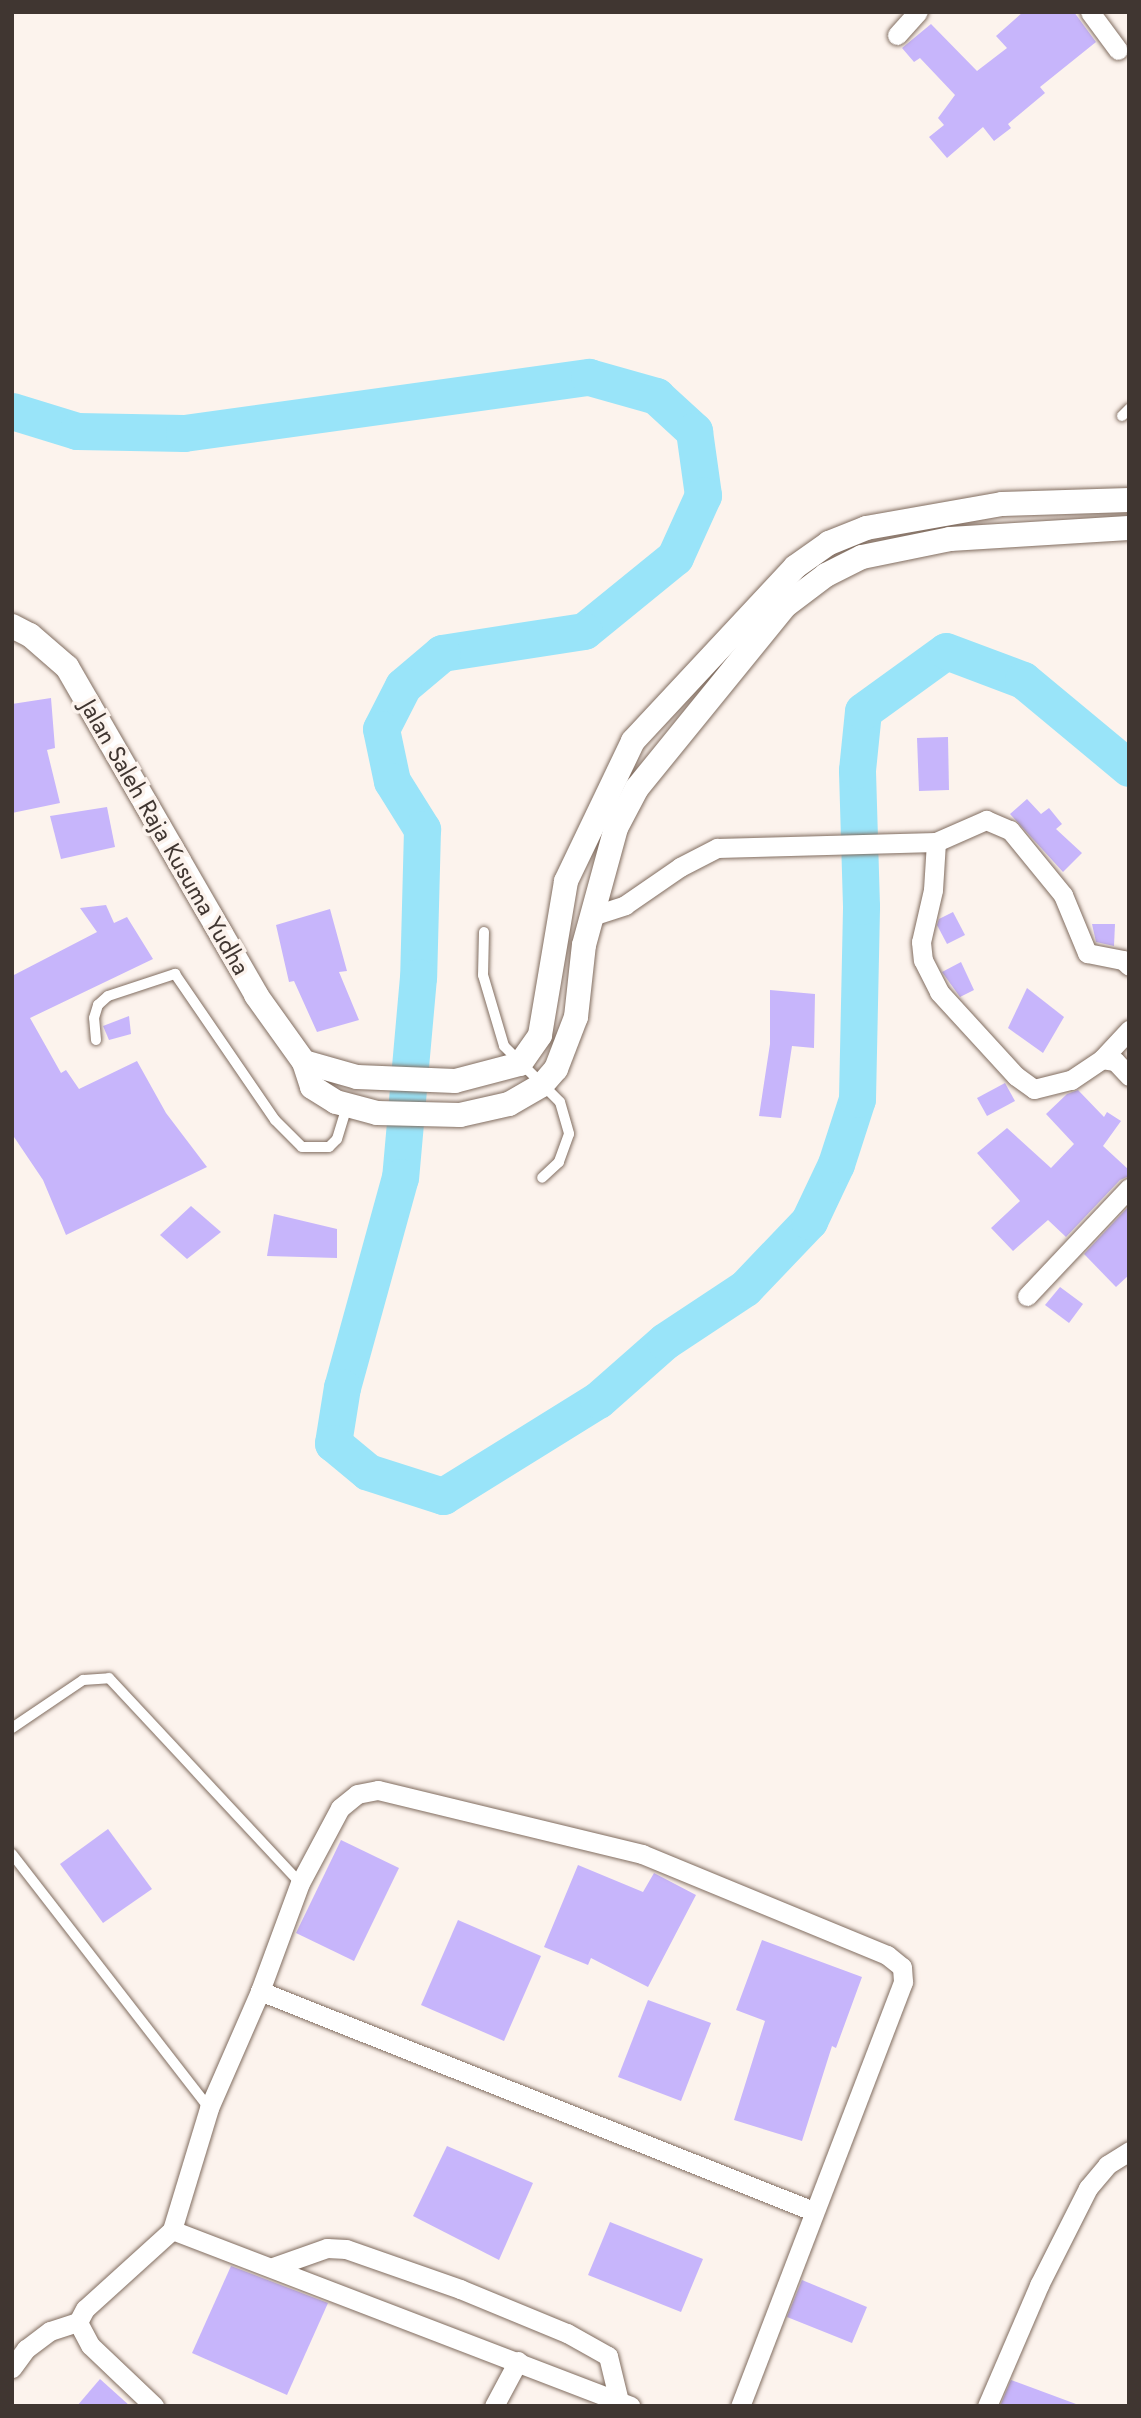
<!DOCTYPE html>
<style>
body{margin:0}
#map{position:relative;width:1141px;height:2418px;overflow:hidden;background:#fcf3ed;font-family:Jost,sans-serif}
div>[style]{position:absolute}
.river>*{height:37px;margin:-18.5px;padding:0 18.5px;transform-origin:18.5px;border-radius:18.5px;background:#99e4f9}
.building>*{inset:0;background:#c7b5fb}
.roads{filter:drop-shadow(0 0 2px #816d60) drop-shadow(0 0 2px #816d60)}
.service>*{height:10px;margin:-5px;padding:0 5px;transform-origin:5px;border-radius:5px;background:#fff}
.minor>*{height:19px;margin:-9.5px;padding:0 9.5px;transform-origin:9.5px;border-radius:9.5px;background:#fff}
.tertiary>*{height:24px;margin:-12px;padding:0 12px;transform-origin:12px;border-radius:12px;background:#fff}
span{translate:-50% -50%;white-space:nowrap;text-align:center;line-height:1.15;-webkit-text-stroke:7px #fcf3ed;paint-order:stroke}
.street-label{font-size:24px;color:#403631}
.frame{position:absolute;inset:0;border:14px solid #403631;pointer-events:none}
</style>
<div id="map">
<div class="river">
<i style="left:12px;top:411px;width:68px;rotate:17.1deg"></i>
<i style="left:77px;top:431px;width:107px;rotate:1.1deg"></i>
<i style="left:184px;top:433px;width:409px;rotate:-7.9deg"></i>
<i style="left:589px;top:377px;width:70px;rotate:15.8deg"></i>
<i style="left:656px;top:396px;width:52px;rotate:42.6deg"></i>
<i style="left:694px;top:431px;width:65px;rotate:82deg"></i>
<i style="left:703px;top:495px;width:68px;rotate:114.3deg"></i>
<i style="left:675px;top:557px;width:117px;rotate:140.9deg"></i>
<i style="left:584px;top:631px;width:144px;rotate:171.2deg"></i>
<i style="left:442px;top:653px;width:51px;rotate:139.8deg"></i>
<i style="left:403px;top:686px;width:48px;rotate:117.1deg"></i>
<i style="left:381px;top:729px;width:53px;rotate:78.1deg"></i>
<i style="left:392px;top:781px;width:57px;rotate:58deg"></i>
<i style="left:422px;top:829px;width:148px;rotate:91.5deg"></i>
<i style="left:418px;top:977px;width:201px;rotate:95.1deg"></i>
<i style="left:400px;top:1177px;width:218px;rotate:105.4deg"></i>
<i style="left:342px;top:1387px;width:57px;rotate:99.1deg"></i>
<i style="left:333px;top:1443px;width:45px;rotate:39.6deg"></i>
<i style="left:368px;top:1472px;width:79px;rotate:17.7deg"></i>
<i style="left:443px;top:1496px;width:182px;rotate:-31.8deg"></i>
<i style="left:598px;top:1400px;width:89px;rotate:-41.4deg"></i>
<i style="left:665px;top:1341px;width:96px;rotate:-33.5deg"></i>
<i style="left:745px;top:1288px;width:93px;rotate:-46.3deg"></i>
<i style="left:809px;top:1221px;width:63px;rotate:-64.7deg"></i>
<i style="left:836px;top:1164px;width:68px;rotate:-72.1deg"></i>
<i style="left:857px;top:1099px;width:193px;rotate:-88.8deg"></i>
<i style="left:861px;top:906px;width:136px;rotate:-91.7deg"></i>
<i style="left:857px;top:770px;width:59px;rotate:-84.2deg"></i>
<i style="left:863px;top:711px;width:102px;rotate:-35.9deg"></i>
<i style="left:946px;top:651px;width:82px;rotate:20.6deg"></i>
<i style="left:1023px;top:680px;width:138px;rotate:39.7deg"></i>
</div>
<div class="building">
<i style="clip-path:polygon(1023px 12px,1074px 12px,1096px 42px,1040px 87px,1045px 93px,1008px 124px,1011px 128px,994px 141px,983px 127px,947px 158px,929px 137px,944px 125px,938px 118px,955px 95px,920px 58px,914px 62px,902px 48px,931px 24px,977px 71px,1007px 48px,996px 36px)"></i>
<i style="clip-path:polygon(51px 698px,55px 748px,47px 750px,60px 803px,12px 813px,12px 704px)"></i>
<i style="clip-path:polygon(948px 737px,949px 790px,919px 791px,917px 738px)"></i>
<i style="clip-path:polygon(1027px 799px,1041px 814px,1049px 808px,1062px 824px,1056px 829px,1082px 853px,1063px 872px,1010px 814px)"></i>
<i style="clip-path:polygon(107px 807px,115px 847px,61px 859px,50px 816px)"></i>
<i style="clip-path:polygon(106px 905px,114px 923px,127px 917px,153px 959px,30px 1018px,61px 1073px,66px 1070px,79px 1089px,137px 1061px,166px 1113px,207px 1167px,66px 1235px,43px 1180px,12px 1134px,12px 976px,97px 932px,80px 908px)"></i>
<i style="clip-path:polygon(330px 909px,347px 971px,339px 972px,359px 1020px,317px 1032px,294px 981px,289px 982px,276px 925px)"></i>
<i style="clip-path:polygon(953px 912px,965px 935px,947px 944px,937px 925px,939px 919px)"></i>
<i style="clip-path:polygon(1092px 924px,1115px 924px,1114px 946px,1096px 942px)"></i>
<i style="clip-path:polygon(961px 962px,974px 990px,960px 997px,942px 972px)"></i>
<i style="clip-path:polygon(1027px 988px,1064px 1017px,1043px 1053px,1008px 1028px)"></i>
<i style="clip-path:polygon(770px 990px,815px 994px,814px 1048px,792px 1046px,781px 1118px,759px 1116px,770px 1044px)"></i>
<i style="clip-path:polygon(129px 1016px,131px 1034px,109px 1040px,103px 1026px)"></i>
<i style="clip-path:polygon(1005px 1083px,1015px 1101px,987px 1116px,977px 1098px)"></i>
<i style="clip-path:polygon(1078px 1090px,1104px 1117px,1107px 1112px,1121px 1121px,1103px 1146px,1129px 1170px,1129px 1176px,1120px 1180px,1066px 1237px,1048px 1220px,1013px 1251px,991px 1228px,1020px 1201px,977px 1153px,1007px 1128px,1051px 1168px,1074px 1144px,1046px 1114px,1067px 1094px)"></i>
<i style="clip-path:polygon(191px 1206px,221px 1232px,187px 1259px,160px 1235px)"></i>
<i style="clip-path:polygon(1129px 1206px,1129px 1275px,1116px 1287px,1084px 1254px)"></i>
<i style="clip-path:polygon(274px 1214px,337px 1229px,337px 1258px,267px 1256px)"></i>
<i style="clip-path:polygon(1060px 1287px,1083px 1304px,1069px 1323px,1045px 1305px)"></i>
<i style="clip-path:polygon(108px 1829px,152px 1889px,103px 1923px,60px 1864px)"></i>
<i style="clip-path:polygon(341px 1840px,399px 1868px,354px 1961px,296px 1933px)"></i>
<i style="clip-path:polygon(578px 1865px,643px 1892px,654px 1873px,696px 1895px,648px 1987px,591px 1958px,588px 1965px,544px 1947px)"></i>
<i style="clip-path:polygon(458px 1920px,541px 1956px,504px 2041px,421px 2005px)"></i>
<i style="clip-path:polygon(762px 1940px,862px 1977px,836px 2048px,832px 2046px,802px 2141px,734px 2120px,765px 2021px,736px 2010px)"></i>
<i style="clip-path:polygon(648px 2000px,711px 2023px,681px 2101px,618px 2077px)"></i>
<i style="clip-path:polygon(447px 2146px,533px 2183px,499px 2260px,413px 2216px)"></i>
<i style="clip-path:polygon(610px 2222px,703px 2259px,681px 2312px,588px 2275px)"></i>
<i style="clip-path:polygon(231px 2266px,328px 2303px,287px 2395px,192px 2353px)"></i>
<i style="clip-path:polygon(802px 2280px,867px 2307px,852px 2343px,787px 2317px)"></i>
<i style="clip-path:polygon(100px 2379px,130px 2406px,77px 2406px)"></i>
<i style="clip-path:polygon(1011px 2380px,1076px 2404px,1076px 2406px,1000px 2406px)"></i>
</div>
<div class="roads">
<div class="service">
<i style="left:1122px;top:416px;width:10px;rotate:-45deg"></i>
<i style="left:484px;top:932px;width:43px;rotate:91.3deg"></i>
<i style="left:483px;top:975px;width:74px;rotate:73.5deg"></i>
<i style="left:504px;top:1046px;width:79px;rotate:45deg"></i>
<i style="left:560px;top:1102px;width:33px;rotate:74deg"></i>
<i style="left:569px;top:1134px;width:30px;rotate:110deg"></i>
<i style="left:559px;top:1162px;width:23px;rotate:137deg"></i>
<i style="left:96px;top:1040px;width:22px;rotate:-95deg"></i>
<i style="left:94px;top:1018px;width:14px;rotate:-73deg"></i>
<i style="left:98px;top:1005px;width:13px;rotate:-42deg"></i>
<i style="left:108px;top:996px;width:71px;rotate:-18.2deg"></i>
<i style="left:175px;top:974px;width:177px;rotate:55.6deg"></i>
<i style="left:275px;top:1120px;width:38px;rotate:45deg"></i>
<i style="left:302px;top:1147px;width:27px"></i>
<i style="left:329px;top:1147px;width:11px;rotate:-45deg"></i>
<i style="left:337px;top:1139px;width:34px;rotate:-73deg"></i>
<i style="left:12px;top:1728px;width:86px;rotate:-34.1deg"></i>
<i style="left:83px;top:1680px;width:26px;rotate:-4deg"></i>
<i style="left:109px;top:1678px;width:280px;rotate:47deg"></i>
<i style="left:12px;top:1854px;width:321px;rotate:52.2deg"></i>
</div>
<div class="minor">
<i style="left:1090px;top:12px;width:47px;rotate:53.6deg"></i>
<i style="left:897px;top:35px;width:31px;rotate:-48deg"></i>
<i style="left:936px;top:842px;width:55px;rotate:-23.7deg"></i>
<i style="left:986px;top:820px;width:26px;rotate:23deg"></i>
<i style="left:1010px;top:830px;width:84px;rotate:50.8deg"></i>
<i style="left:1063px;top:895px;width:63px;rotate:67.5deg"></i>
<i style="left:1087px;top:953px;width:37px;rotate:11deg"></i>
<i style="left:1123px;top:960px;width:8px;rotate:45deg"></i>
<i style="left:592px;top:916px;width:35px;rotate:-18deg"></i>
<i style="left:625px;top:905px;width:67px;rotate:-34.6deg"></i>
<i style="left:680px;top:867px;width:42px;rotate:-27.2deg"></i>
<i style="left:717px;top:848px;width:219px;rotate:-1.6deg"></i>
<i style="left:936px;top:842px;width:48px;rotate:93.6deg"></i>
<i style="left:933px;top:890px;width:53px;rotate:103deg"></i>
<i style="left:921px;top:942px;width:18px;rotate:84deg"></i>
<i style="left:923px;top:960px;width:36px;rotate:63deg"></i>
<i style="left:939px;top:992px;width:114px;rotate:47.5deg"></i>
<i style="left:1016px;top:1076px;width:22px;rotate:36deg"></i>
<i style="left:1034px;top:1089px;width:38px;rotate:-14deg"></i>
<i style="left:1071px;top:1080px;width:37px;rotate:-34deg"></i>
<i style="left:1102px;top:1059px;width:13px;rotate:9deg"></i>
<i style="left:1115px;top:1061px;width:21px;rotate:47deg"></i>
<i style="left:1102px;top:1059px;width:40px;rotate:-47deg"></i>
<i style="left:1027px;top:1296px;width:149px;rotate:-46.6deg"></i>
<i style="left:260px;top:1991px;width:595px;rotate:21.69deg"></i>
<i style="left:172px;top:2230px;width:491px;rotate:21deg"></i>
<i style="left:273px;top:2267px;width:57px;rotate:-19.4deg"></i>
<i style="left:327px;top:2248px;width:19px;rotate:3deg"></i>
<i style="left:346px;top:2249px;width:121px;rotate:19.3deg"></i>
<i style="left:460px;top:2289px;width:116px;rotate:22.4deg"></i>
<i style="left:567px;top:2333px;width:47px;rotate:29.3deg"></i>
<i style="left:608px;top:2356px;width:46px;rotate:76.3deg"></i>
<i style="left:12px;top:2368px;width:24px;rotate:-54deg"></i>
<i style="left:26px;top:2349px;width:30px;rotate:-37deg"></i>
<i style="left:50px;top:2331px;width:29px;rotate:-18deg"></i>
<i style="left:154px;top:2406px;width:88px;rotate:-136.4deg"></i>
<i style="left:90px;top:2345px;width:26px;rotate:-118deg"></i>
<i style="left:78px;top:2322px;width:15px;rotate:-62deg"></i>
<i style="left:85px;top:2309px;width:118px;rotate:-42.2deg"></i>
<i style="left:172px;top:2230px;width:127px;rotate:-73.1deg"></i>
<i style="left:209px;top:2108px;width:128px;rotate:-66.4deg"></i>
<i style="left:260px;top:1991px;width:115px;rotate:-69.7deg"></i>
<i style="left:300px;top:1883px;width:85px;rotate:-61.9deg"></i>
<i style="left:340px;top:1808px;width:22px;rotate:-39deg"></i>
<i style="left:357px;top:1794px;width:21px;rotate:-11deg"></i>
<i style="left:378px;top:1790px;width:272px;rotate:13.6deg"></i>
<i style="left:642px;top:1854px;width:265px;rotate:22.4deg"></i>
<i style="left:887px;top:1955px;width:19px;rotate:39deg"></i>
<i style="left:902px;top:1967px;width:15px;rotate:86deg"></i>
<i style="left:903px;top:1982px;width:454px;rotate:111deg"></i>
<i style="left:494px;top:2406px;width:51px;rotate:-61.9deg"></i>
<i style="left:987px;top:2406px;width:132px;rotate:-66.7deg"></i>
<i style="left:1039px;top:2285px;width:109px;rotate:-63.2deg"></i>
<i style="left:1088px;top:2188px;width:30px;rotate:-50deg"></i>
<i style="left:1107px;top:2165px;width:26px;rotate:-32deg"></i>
</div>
<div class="tertiary">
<i style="left:12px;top:626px;width:20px;rotate:27deg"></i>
<i style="left:30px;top:635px;width:49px;rotate:40.9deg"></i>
<i style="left:67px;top:667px;width:379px;rotate:60deg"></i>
<i style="left:256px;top:995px;width:82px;rotate:54.4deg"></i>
<i style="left:304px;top:1062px;width:26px;rotate:72deg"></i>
<i style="left:312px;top:1087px;width:28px;rotate:32deg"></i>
<i style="left:336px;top:1102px;width:42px;rotate:15deg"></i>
<i style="left:377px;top:1113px;width:83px;rotate:1.4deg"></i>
<i style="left:460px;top:1115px;width:50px;rotate:-12.7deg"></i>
<i style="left:509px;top:1104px;width:38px;rotate:-30deg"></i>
<i style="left:542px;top:1085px;width:21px;rotate:-49deg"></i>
<i style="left:556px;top:1069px;width:56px;rotate:-69deg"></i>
<i style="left:576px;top:1017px;width:72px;rotate:-83.7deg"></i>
<i style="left:584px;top:945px;width:121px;rotate:-74.7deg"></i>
<i style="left:616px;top:828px;width:45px;rotate:-62.3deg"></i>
<i style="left:637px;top:788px;width:235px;rotate:-50.9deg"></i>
<i style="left:785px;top:606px;width:51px;rotate:-37.1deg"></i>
<i style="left:826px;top:575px;width:40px;rotate:-26.6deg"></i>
<i style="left:862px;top:557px;width:90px;rotate:-11.6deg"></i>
<i style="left:950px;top:539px;width:179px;rotate:-3.5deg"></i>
<i style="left:304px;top:1062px;width:55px;rotate:15.8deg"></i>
<i style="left:357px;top:1077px;width:98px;rotate:2.3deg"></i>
<i style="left:455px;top:1081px;width:67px;rotate:-14.7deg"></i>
<i style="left:520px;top:1064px;width:35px;rotate:-55deg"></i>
<i style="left:540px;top:1035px;width:156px;rotate:-80.4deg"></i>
<i style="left:566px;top:881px;width:155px;rotate:-64.4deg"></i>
<i style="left:633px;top:741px;width:238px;rotate:-47deg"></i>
<i style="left:795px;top:567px;width:42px;rotate:-35.2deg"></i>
<i style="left:829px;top:543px;width:40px;rotate:-22deg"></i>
<i style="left:866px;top:528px;width:138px;rotate:-10deg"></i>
<i style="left:1002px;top:504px;width:127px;rotate:-1.8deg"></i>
</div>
</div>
<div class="street-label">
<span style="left:165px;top:837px;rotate:60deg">Jalan Saleh Raja Kusuma Yudha</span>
</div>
<div class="frame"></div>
</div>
